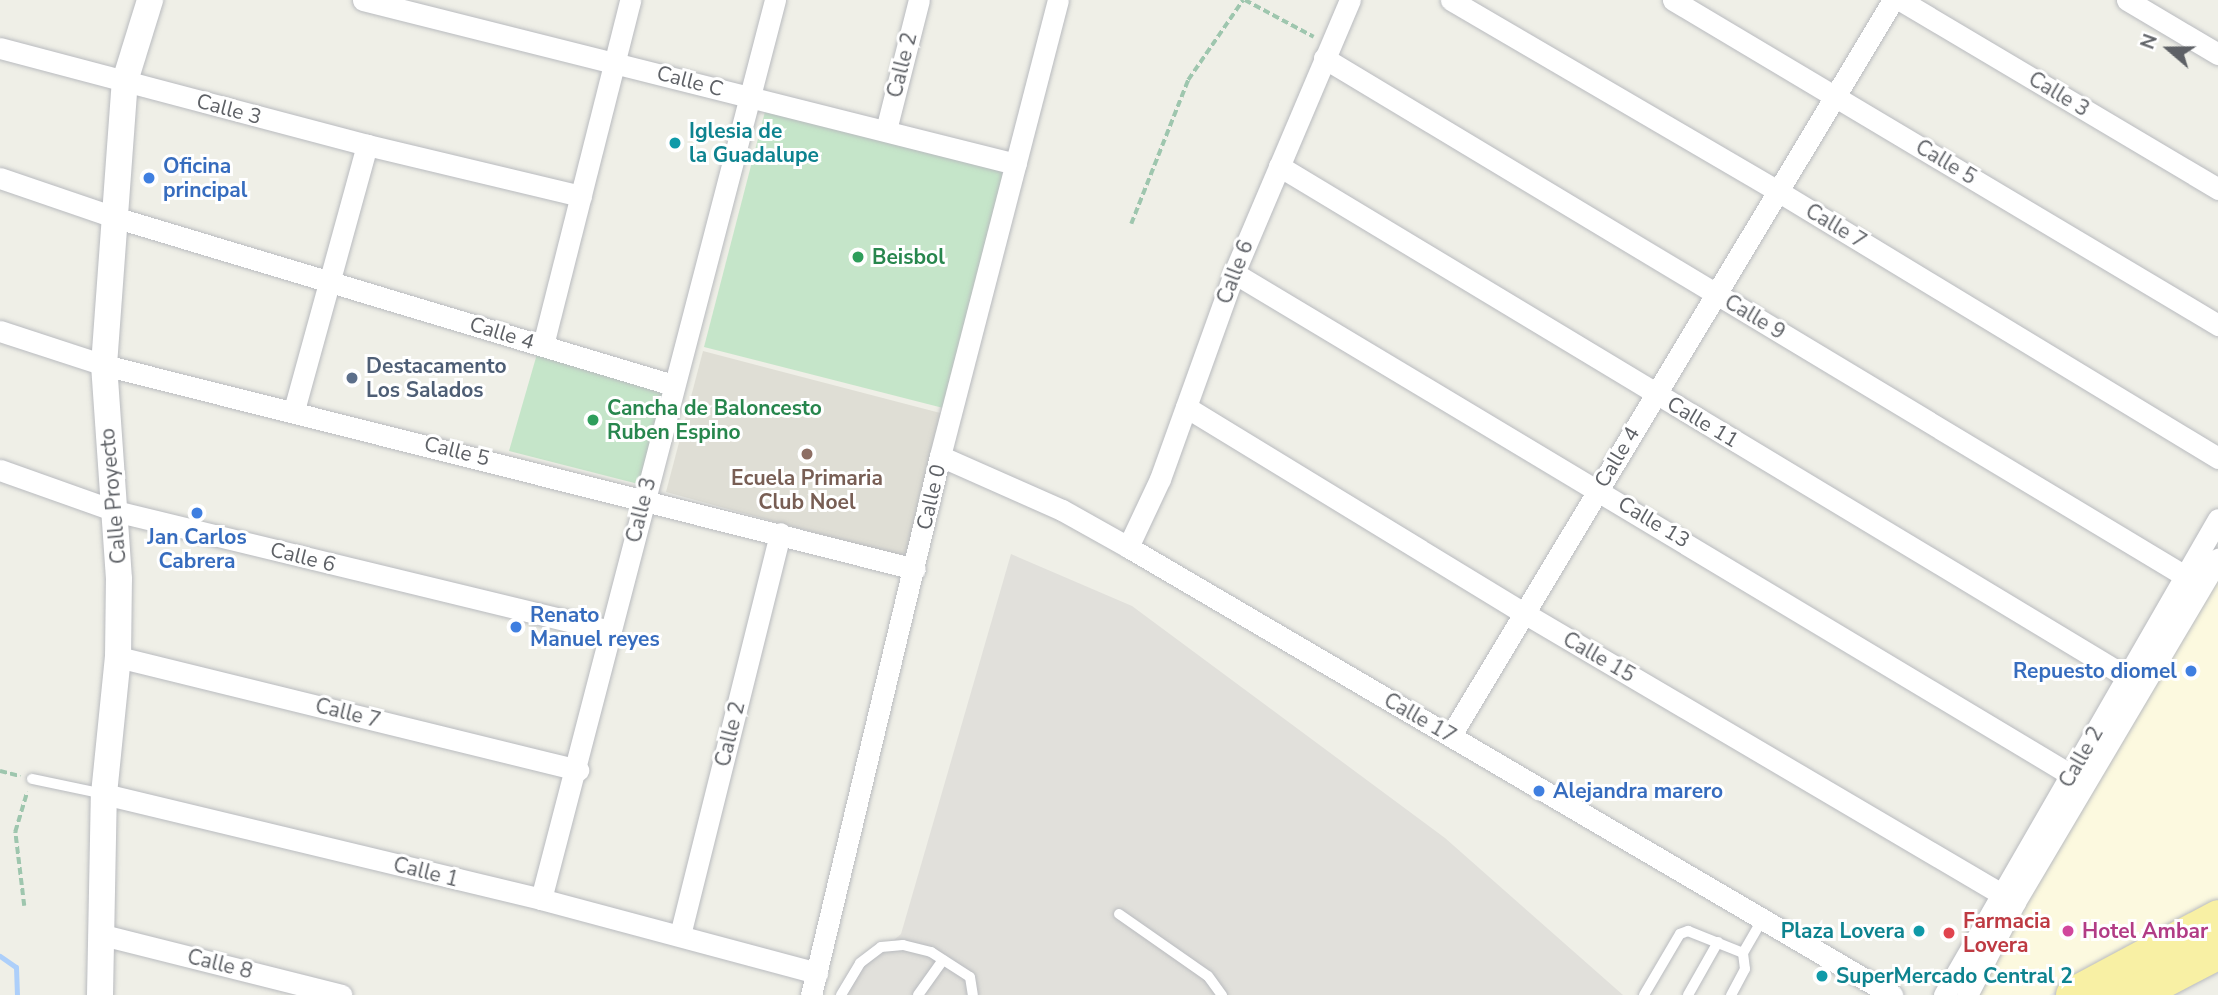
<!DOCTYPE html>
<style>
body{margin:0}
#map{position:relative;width:2218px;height:995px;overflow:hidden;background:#efefe7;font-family:"Nunito Sans",sans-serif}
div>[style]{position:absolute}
.commercial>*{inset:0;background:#fcf9df}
.industrial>*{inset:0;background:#e1e0db}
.education>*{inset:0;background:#dfded5}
.green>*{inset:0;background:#c5e5c9}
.stream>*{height:5px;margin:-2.5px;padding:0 2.5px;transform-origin:2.5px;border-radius:2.5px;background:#adcffa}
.path>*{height:3.5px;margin-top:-1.75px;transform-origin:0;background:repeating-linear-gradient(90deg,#9ec6ae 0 7px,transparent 0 10.5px)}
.roads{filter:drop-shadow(0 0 2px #b9bbbf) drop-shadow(0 0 2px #b9bbbf)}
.service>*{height:10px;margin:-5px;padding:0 5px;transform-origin:5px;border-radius:5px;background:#fff}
.minor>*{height:21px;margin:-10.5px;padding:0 10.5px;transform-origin:10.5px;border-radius:10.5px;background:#fff}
.tertiary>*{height:26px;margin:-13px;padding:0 13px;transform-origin:13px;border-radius:13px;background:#fff}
.trunk>*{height:37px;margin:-18.5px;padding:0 18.5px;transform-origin:18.5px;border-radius:18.5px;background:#f8f0a4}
.dots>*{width:19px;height:19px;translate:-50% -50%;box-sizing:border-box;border:4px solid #fff;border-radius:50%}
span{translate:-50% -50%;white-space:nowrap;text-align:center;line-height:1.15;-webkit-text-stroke:6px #fff;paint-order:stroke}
.street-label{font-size:21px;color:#5e6166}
.culture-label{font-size:21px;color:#0d838f;font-weight:700}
.left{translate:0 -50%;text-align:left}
.right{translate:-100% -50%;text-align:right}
.shop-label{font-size:21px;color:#366cbe;font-weight:700}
.leisure-label{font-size:21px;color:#27864d;font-weight:700}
.service-label{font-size:21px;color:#4e5e75;font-weight:700}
.education-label{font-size:21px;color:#785e54;font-weight:700}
.health-label{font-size:21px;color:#be3a42;font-weight:700}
.hotel-label{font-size:21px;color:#b23c85;font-weight:700}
.north{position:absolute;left:2134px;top:14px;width:70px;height:70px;-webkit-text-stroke:5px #fff;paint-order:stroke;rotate:290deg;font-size:19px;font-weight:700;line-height:28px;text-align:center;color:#5e6166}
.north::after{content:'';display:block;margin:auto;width:24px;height:32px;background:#5e6166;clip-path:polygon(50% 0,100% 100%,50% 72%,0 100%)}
</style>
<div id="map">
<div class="commercial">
<i style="clip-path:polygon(2218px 571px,2218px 904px,2049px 995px,1972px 995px)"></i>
</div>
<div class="industrial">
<i style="clip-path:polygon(1011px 554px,1132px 606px,1445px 838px,1623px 995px,843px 995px,849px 979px,901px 934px)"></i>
</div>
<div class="education">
<i style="clip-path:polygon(703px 351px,948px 415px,911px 559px,666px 492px)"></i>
</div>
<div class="green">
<i style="clip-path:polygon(767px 104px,1011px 167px,951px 410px,704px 347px)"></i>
<i style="clip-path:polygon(539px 347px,675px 388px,650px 487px,509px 451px)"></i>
</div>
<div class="stream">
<i style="left:0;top:956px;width:19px;rotate:35deg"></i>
<i style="left:16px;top:967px;width:28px;rotate:88deg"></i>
</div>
<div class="path">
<i style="left:1245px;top:0;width:78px;rotate:28.2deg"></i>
<i style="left:1131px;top:224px;width:155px;rotate:-68.4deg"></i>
<i style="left:1188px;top:80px;width:97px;rotate:-55.5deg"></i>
<i style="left:0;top:771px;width:21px;rotate:14deg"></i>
<i style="left:24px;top:906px;width:75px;rotate:-96.9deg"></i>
<i style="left:15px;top:832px;width:42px;rotate:-73.3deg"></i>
</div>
<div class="roads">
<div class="service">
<i style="left:32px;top:779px;width:74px;rotate:11.8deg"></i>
<i style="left:1119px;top:914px;width:108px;rotate:34.9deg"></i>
<i style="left:1208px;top:976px;width:24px;rotate:54deg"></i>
<i style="left:1743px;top:953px;width:39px;rotate:-60deg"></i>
<i style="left:841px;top:995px;width:37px;rotate:-59deg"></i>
<i style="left:860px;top:963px;width:26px;rotate:-37deg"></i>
<i style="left:881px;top:947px;width:22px;rotate:-5deg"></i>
<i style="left:903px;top:945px;width:29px;rotate:14deg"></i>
<i style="left:931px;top:952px;width:46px;rotate:32.7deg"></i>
<i style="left:970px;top:977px;width:18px;rotate:81deg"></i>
<i style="left:918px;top:995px;width:43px;rotate:-54.5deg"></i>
<i style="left:1644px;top:995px;width:71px;rotate:-59.5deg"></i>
<i style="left:1680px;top:934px;width:9px;rotate:-21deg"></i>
<i style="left:1688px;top:931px;width:59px;rotate:21.8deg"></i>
<i style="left:1743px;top:953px;width:16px;rotate:83deg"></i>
<i style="left:1745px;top:969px;width:30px;rotate:118deg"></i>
<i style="left:1688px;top:995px;width:61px;rotate:-60.5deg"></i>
</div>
<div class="minor">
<i style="left:363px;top:0;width:673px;rotate:14.1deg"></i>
<i style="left:1451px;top:0;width:376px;rotate:30.3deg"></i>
<i style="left:1776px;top:190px;width:517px;rotate:31.23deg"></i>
<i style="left:1673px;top:0;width:635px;rotate:30.81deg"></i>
<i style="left:1900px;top:0;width:370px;rotate:30.7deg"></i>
<i style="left:2127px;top:0;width:106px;rotate:30.7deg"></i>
<i style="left:0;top:48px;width:380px;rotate:14.8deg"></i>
<i style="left:367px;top:145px;width:220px;rotate:13.4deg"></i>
<i style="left:1324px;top:58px;width:1005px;rotate:31.03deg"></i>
<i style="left:886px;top:130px;width:134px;rotate:-75.8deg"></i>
<i style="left:1279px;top:166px;width:990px;rotate:31.07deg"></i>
<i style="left:0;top:178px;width:120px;rotate:18.9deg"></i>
<i style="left:114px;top:217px;width:584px;rotate:16.73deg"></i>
<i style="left:1234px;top:273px;width:976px;rotate:30.95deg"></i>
<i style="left:0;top:331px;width:109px;rotate:18.1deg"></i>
<i style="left:104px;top:365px;width:836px;rotate:14.12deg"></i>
<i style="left:543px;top:345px;width:356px;rotate:-75.8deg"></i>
<i style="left:1186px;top:407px;width:396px;rotate:31.4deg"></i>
<i style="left:1524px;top:613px;width:570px;rotate:30.48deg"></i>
<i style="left:294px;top:410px;width:275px;rotate:-74.6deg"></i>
<i style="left:940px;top:456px;width:133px;rotate:23.9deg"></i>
<i style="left:1062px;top:510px;width:76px;rotate:29.3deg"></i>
<i style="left:1128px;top:547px;width:886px;rotate:30.39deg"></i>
<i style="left:0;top:470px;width:122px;rotate:19.6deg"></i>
<i style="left:115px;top:511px;width:509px;rotate:13.63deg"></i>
<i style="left:1128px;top:547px;width:75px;rotate:-64.8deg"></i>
<i style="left:1160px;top:479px;width:219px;rotate:-70.2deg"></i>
<i style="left:1234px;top:273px;width:297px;rotate:-67deg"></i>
<i style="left:118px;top:657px;width:474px;rotate:13.8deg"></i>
<i style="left:1451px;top:735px;width:858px;rotate:-58.98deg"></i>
<i style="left:104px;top:794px;width:449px;rotate:13.5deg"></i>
<i style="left:541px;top:899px;width:286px;rotate:15deg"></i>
<i style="left:541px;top:899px;width:929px;rotate:-75.41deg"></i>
<i style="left:99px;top:934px;width:250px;rotate:14.1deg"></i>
<i style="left:680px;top:935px;width:414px;rotate:-76deg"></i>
<i style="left:811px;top:995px;width:554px;rotate:-76.54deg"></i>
<i style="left:940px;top:456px;width:471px;rotate:-75.5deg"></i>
<i style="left:1944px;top:995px;width:549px;rotate:-60.07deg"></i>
<i style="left:1967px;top:995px;width:105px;rotate:-62.7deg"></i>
<i style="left:2015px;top:902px;width:399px;rotate:-59.4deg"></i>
</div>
<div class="tertiary">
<i style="left:100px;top:995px;width:201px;rotate:-88.9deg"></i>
<i style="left:104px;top:794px;width:138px;rotate:-84.2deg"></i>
<i style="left:118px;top:657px;width:78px;rotate:-89.3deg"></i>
<i style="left:119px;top:579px;width:215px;rotate:-94deg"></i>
<i style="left:104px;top:365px;width:285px;rotate:-85.8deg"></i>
<i style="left:125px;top:81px;width:85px;rotate:-72.8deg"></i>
</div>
<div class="trunk">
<i style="left:2074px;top:995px;width:163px;rotate:-28.1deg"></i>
<i style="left:2132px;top:995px;width:97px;rotate:-27.6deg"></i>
</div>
</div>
<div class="dots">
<i style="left:675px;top:143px;background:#0f9aa8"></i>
<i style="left:149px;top:178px;background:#3f7fe0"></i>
<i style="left:858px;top:257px;background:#2e9e5b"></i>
<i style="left:352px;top:378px;background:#5c6f8a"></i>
<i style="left:593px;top:420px;background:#2e9e5b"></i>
<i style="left:807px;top:454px;background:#8d6e63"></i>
<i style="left:197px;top:513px;background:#3f7fe0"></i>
<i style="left:516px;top:627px;background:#3f7fe0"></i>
<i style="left:2191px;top:671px;background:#3f7fe0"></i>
<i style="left:1539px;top:791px;background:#3f7fe0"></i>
<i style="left:1919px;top:931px;background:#0f9aa8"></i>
<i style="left:2068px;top:931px;background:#d1479c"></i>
<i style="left:1949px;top:933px;background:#e0444e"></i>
<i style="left:1822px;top:976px;background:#0f9aa8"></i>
</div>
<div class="street-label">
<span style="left:902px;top:65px;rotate:-76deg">Calle 2</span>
<span style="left:690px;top:81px;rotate:15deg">Calle C</span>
<span style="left:2059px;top:94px;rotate:31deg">Calle 3</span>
<span style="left:229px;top:109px;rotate:15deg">Calle 3</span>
<span style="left:1946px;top:162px;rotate:31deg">Calle 5</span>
<span style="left:1836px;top:226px;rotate:31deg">Calle 7</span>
<span style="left:1235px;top:272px;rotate:-69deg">Calle 6</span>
<span style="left:1755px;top:317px;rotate:31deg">Calle 9</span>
<span style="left:502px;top:333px;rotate:17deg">Calle 4</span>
<span style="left:1703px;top:422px;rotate:31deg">Calle 11</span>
<span style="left:457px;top:451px;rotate:14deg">Calle 5</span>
<span style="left:1617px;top:457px;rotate:-59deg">Calle 4</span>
<span style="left:113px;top:496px;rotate:-95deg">Calle Proyecto</span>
<span style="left:931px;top:497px;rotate:-77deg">Calle 0</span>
<span style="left:641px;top:510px;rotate:-76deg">Calle 3</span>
<span style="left:1654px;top:522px;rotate:31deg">Calle 13</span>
<span style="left:303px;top:557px;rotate:14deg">Calle 6</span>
<span style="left:1599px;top:657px;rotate:30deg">Calle 15</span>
<span style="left:348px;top:713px;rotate:14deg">Calle 7</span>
<span style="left:1420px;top:718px;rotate:30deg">Calle 17</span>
<span style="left:730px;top:734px;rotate:-76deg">Calle 2</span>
<span style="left:2081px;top:757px;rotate:-60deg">Calle 2</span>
<span style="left:426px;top:872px;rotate:14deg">Calle 1</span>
<span style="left:220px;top:964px;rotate:14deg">Calle 8</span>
</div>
<div class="culture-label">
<span class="left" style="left:689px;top:143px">Iglesia de<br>la Guadalupe</span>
<span class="right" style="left:1905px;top:931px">Plaza Lovera</span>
<span class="left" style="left:1836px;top:976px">SuperMercado Central 2</span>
</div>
<div class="shop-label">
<span class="left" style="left:163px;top:178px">Oficina<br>principal</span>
<span style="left:197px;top:549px">Jan Carlos<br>Cabrera</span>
<span class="left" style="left:530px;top:627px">Renato<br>Manuel reyes</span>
<span class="right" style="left:2177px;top:671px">Repuesto diomel</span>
<span class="left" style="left:1553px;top:791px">Alejandra marero</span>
</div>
<div class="leisure-label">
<span class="left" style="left:872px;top:257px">Beisbol</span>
<span class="left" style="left:607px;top:420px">Cancha de Baloncesto<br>Ruben Espino</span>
</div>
<div class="service-label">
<span class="left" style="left:366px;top:378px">Destacamento<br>Los Salados</span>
</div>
<div class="education-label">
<span style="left:807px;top:490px">Ecuela Primaria<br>Club Noel</span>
</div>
<div class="health-label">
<span class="left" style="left:1963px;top:933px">Farmacia<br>Lovera</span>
</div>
<div class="hotel-label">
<span class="left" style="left:2082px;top:931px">Hotel Ambar</span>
</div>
<div class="north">N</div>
</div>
